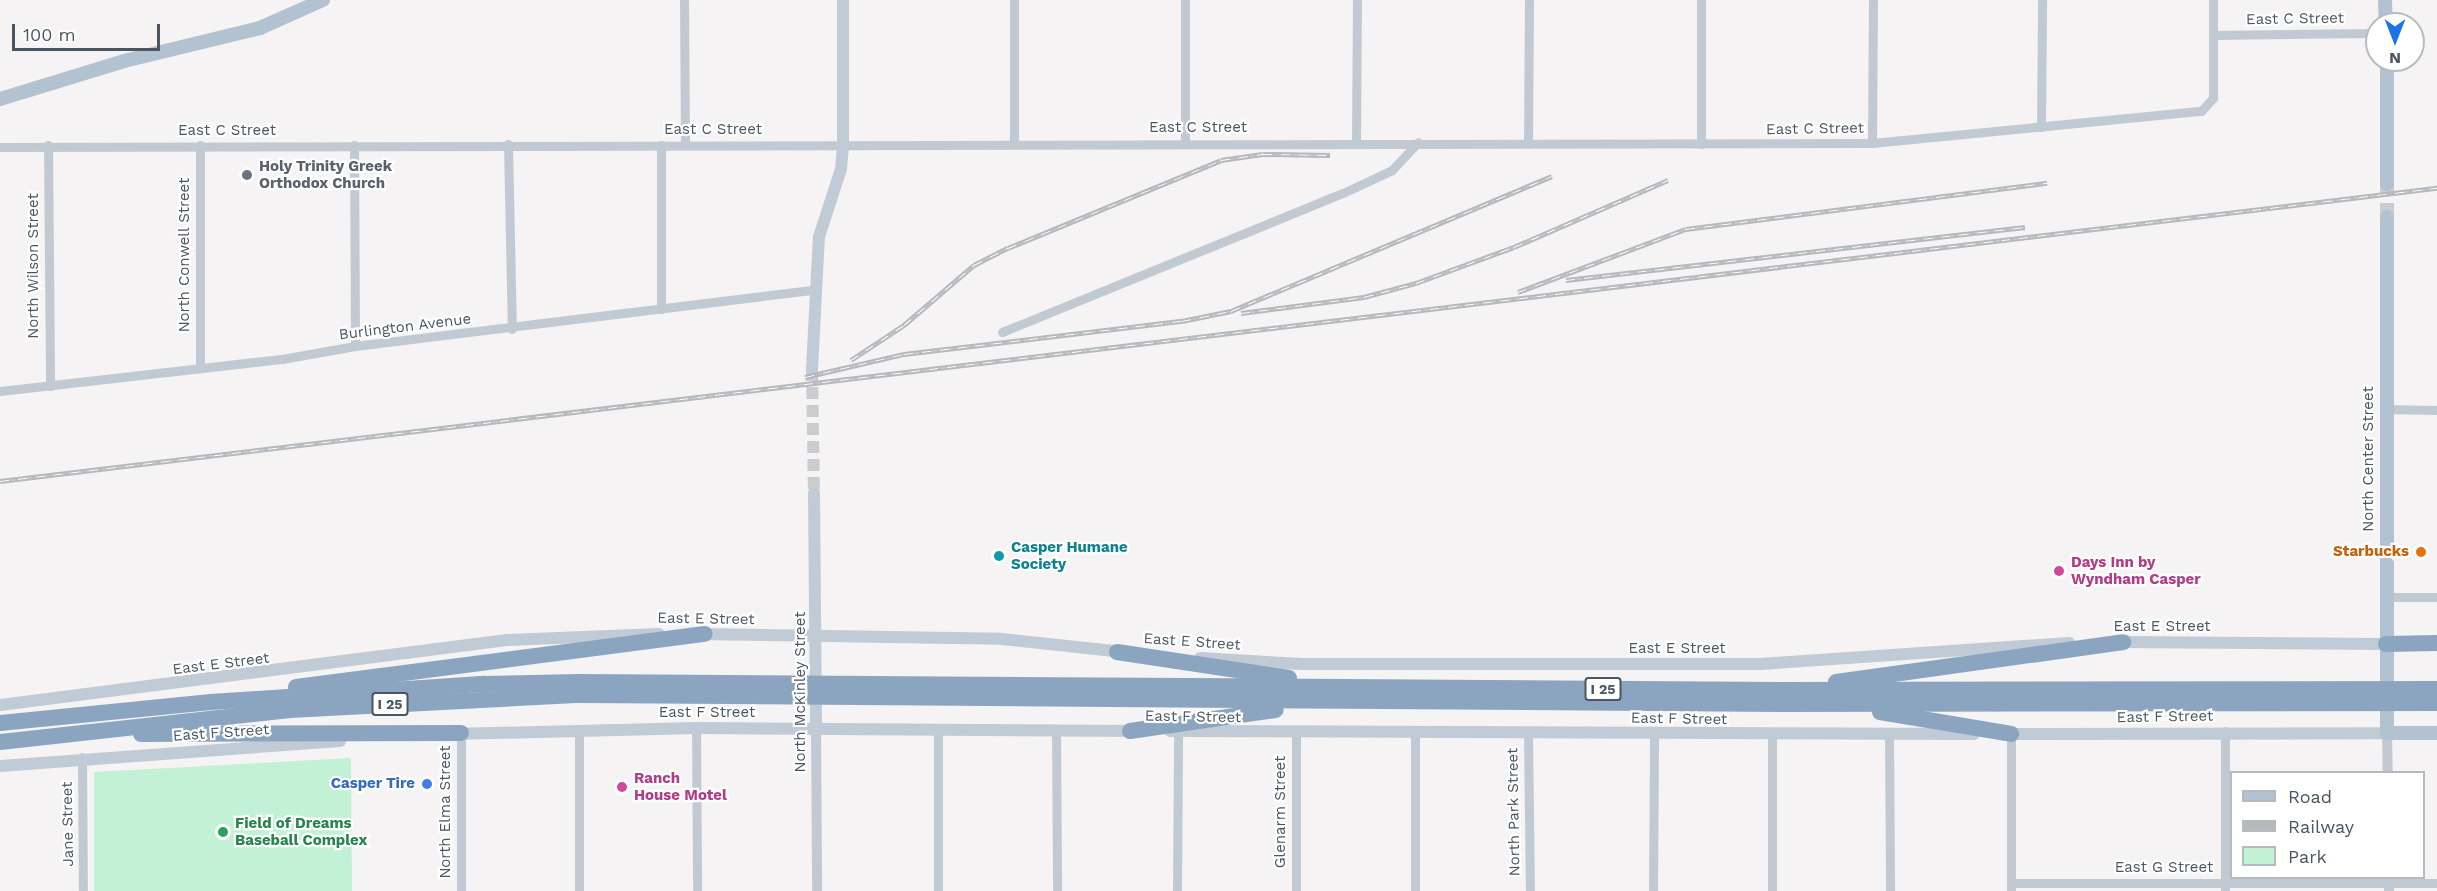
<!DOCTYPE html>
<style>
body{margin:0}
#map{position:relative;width:2437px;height:891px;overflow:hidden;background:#f5f3f3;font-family:"Work Sans",sans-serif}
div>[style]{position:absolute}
.green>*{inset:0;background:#c3f1d5}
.secondary-tunnel>*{height:12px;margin-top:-6px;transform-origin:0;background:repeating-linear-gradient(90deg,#caccce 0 12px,transparent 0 18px)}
.primary-tunnel>*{height:14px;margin-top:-7px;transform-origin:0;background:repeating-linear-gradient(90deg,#caccce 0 14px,transparent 0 21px)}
.minor>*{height:9px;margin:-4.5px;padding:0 4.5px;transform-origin:4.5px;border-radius:4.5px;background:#c1cad2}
.tertiary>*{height:10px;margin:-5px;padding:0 5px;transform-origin:5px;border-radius:5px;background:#c1cad2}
.secondary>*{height:12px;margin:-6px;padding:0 6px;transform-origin:6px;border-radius:6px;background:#c1cbd6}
.primary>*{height:14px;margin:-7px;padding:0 7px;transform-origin:7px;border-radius:7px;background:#b3c2d1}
.motorway>*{height:16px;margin:-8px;padding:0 8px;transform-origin:8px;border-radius:8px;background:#8ba5c1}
.rail>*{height:5px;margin-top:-2.5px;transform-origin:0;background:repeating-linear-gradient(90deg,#fff 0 9px,#b5b8bd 0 18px);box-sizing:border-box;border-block:2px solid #b5b8bd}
.dots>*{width:16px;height:16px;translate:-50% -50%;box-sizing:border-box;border:3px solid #fff;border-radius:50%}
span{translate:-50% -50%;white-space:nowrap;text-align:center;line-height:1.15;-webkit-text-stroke:4.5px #fff;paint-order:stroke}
.shield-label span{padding:2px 4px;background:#fff;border:2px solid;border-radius:4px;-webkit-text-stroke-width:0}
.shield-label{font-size:14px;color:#4a5661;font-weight:700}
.street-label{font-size:15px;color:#4a5661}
.worship-label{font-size:15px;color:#5b616d;font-weight:700}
.left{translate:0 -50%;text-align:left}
.culture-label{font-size:15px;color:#0d838f;font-weight:700}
.food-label{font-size:15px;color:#c56008;font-weight:700}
.right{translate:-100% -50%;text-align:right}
.hotel-label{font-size:15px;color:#b23c85;font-weight:700}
.shop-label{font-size:15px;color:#366cbe;font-weight:700}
.leisure-label{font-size:15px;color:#27864d;font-weight:700}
.legend{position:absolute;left:2230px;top:771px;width:195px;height:108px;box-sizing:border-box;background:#fff;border:2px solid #b7bbc0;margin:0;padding:8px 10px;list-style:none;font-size:18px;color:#4a5661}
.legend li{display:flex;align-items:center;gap:12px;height:30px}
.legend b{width:30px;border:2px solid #b7bbc0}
.north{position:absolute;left:2365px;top:12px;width:60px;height:60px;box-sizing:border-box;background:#fff;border:2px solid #b7bbc0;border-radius:50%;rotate:180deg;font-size:16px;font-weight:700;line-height:24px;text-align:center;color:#4a5661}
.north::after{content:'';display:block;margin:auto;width:21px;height:27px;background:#1a73e8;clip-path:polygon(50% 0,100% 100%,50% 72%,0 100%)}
.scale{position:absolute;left:12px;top:24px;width:148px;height:27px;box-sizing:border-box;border:3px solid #4a5661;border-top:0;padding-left:8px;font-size:18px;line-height:21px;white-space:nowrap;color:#4a5661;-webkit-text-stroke:4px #fff;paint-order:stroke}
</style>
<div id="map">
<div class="green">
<i style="clip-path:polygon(351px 758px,352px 891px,94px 891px,94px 772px)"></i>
</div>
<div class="secondary-tunnel">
<i style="left:812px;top:369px;width:124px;rotate:89.1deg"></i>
</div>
<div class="primary-tunnel">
<i style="left:2387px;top:217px;width:33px;rotate:-90deg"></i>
</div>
<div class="minor">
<i style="left:684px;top:0;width:145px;rotate:89.6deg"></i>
<i style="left:1185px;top:0;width:144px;rotate:90deg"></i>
<i style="left:1701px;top:0;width:144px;rotate:90deg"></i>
<i style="left:2213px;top:35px;width:164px;rotate:-0.7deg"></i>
<i style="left:2041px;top:127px;width:127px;rotate:-89.5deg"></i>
<i style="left:1356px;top:142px;width:142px;rotate:-89.6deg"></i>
<i style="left:1872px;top:143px;width:143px;rotate:-89.6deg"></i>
<i style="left:508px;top:144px;width:185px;rotate:88.8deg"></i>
<i style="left:1014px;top:144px;width:144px;rotate:-90deg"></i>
<i style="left:1528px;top:144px;width:144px;rotate:-89.6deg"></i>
<i style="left:48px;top:145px;width:241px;rotate:89.5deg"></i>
<i style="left:354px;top:145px;width:201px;rotate:89.7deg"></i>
<i style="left:661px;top:145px;width:164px;rotate:90deg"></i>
<i style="left:0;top:147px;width:1872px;rotate:-0.12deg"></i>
<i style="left:1872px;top:143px;width:331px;rotate:-5.6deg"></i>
<i style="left:2201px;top:111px;width:18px;rotate:-47deg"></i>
<i style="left:2213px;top:98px;width:98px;rotate:-90deg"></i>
<i style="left:1002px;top:332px;width:368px;rotate:-22.2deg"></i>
<i style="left:1343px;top:193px;width:54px;rotate:-25.1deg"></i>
<i style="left:1392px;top:170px;width:38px;rotate:-47deg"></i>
<i style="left:200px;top:366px;width:221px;rotate:-90deg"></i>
<i style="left:0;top:391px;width:284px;rotate:-6.5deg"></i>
<i style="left:282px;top:359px;width:74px;rotate:-10.1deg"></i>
<i style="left:355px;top:346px;width:462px;rotate:-7deg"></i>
<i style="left:2384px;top:409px;width:53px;rotate:1.1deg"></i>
<i style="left:2386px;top:597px;width:51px"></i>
<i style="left:696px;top:728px;width:163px;rotate:89.6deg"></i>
<i style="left:579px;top:730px;width:161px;rotate:90deg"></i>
<i style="left:1056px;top:730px;width:161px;rotate:89.6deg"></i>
<i style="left:2225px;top:731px;width:160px;rotate:90deg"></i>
<i style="left:1528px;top:732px;width:159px;rotate:89.3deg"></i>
<i style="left:1889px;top:733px;width:158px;rotate:89.6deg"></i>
<i style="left:82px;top:757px;width:134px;rotate:89.6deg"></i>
<i style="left:2011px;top:883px;width:426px"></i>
<i style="left:461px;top:891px;width:158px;rotate:-90deg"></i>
<i style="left:938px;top:891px;width:162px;rotate:-90deg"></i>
<i style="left:1177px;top:891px;width:160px;rotate:-89.6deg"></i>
<i style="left:1296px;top:891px;width:158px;rotate:-90deg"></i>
<i style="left:1415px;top:891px;width:158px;rotate:-90deg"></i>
<i style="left:1653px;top:891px;width:157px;rotate:-89.6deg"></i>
<i style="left:1772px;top:891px;width:156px;rotate:-90deg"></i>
<i style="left:2011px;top:891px;width:157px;rotate:-90deg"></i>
</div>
<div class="tertiary">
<i style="left:816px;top:728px;width:163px;rotate:89.6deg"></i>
<i style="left:2387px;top:733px;width:39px;rotate:89deg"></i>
<i style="left:2389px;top:891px;width:13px;rotate:-90deg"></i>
</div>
<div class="secondary">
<i style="left:812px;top:369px;width:132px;rotate:-87deg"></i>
<i style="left:819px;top:237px;width:71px;rotate:-72.1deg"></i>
<i style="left:841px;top:169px;width:24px;rotate:-85deg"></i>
<i style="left:843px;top:145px;width:145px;rotate:-90deg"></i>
<i style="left:814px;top:493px;width:235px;rotate:89.5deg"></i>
<i style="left:697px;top:634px;width:305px;rotate:0.9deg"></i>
<i style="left:1002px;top:639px;width:122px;rotate:6.1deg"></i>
<i style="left:2117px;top:642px;width:269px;rotate:0.4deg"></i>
<i style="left:1200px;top:658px;width:102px;rotate:3.4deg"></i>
<i style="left:1302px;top:664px;width:458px"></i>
<i style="left:1760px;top:664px;width:310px;rotate:-3.9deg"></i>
<i style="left:0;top:705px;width:511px;rotate:-7.31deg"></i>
<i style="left:507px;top:640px;width:152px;rotate:-2.3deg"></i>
<i style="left:1170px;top:731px;width:804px;rotate:0.21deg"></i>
<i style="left:453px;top:734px;width:243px;rotate:-1.4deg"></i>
<i style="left:696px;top:728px;width:441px;rotate:0.4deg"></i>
<i style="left:2004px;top:734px;width:383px;rotate:-0.1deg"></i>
<i style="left:0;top:766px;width:341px;rotate:-4.2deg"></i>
</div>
<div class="primary">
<i style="left:2385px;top:0;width:24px;rotate:88deg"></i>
<i style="left:2387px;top:60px;width:124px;rotate:90deg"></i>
<i style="left:0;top:99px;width:130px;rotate:-17deg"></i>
<i style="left:124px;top:61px;width:140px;rotate:-13.6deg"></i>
<i style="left:260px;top:28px;width:69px;rotate:-24deg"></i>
<i style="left:2387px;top:217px;width:516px;rotate:90deg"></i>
<i style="left:2387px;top:733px;width:50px"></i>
</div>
<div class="motorway">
<i style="left:2386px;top:644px;width:51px;rotate:-1.1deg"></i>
<i style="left:1117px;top:652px;width:174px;rotate:8.6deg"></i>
<i style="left:1836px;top:682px;width:290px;rotate:-7.9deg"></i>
<i style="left:296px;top:687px;width:412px;rotate:-7.4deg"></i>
<i style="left:1880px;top:712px;width:133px;rotate:9.5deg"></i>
<i style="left:0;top:723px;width:212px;rotate:-5.7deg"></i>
<i style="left:211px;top:702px;width:274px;rotate:-3.8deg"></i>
<i style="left:484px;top:684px;width:95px;rotate:-1.2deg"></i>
<i style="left:579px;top:682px;width:1201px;rotate:0.38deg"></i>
<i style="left:1780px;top:690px;width:657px;rotate:-0.09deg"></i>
<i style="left:1130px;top:731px;width:147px;rotate:-8.2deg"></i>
<i style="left:141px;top:734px;width:320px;rotate:-0.2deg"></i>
<i style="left:0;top:742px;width:292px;rotate:-6.3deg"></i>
<i style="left:290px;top:710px;width:291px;rotate:-3deg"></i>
<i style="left:581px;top:695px;width:1199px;rotate:0.43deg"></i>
<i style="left:1780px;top:704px;width:657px;rotate:-0.09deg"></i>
</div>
<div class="rail">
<i style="left:1566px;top:280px;width:462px;rotate:-6.6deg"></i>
<i style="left:1518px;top:292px;width:179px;rotate:-20.6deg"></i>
<i style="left:1686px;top:229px;width:364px;rotate:-7.3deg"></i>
<i style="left:1241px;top:313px;width:124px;rotate:-7.4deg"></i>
<i style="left:1364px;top:297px;width:54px;rotate:-15.1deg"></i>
<i style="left:1416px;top:283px;width:104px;rotate:-20.2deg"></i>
<i style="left:1514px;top:247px;width:168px;rotate:-23.5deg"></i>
<i style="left:851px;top:360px;width:64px;rotate:-33.4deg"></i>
<i style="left:904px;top:325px;width:92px;rotate:-40.6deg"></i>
<i style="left:974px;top:265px;width:38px;rotate:-27deg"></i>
<i style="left:1008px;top:248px;width:230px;rotate:-22.4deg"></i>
<i style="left:1221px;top:160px;width:42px;rotate:-8.1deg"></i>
<i style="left:1263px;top:154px;width:67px;rotate:0.9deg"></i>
<i style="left:805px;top:377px;width:102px;rotate:-13.1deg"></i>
<i style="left:904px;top:354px;width:280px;rotate:-6.8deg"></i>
<i style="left:1182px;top:321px;width:50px;rotate:-11.5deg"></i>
<i style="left:1231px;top:311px;width:348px;rotate:-22.8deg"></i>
<i style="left:0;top:481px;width:2455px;rotate:-6.86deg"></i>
</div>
<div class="dots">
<i style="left:247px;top:175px;background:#6b7280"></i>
<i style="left:2421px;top:552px;background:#e8710a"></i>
<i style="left:999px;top:556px;background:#0f9aa8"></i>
<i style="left:2059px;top:571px;background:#d1479c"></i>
<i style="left:427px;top:784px;background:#3f7fe0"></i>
<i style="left:622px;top:787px;background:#d1479c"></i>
<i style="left:223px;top:832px;background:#2e9e5b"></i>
</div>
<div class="shield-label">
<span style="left:1603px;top:689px">I 25</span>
<span style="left:390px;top:704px">I 25</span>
</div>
<div class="street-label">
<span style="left:2295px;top:19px;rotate:-1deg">East C Street</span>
<span style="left:1198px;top:128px">East C Street</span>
<span style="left:1815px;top:129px;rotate:-1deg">East C Street</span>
<span style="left:713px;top:130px">East C Street</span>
<span style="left:227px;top:131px">East C Street</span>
<span style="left:185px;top:255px;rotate:-90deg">North Conwell Street</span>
<span style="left:34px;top:266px;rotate:-90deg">North Wilson Street</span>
<span style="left:405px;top:327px;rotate:-7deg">Burlington Avenue</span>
<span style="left:2369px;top:459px;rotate:-90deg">North Center Street</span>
<span style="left:706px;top:619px;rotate:1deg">East E Street</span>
<span style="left:2162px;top:627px">East E Street</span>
<span style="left:1192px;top:642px;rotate:4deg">East E Street</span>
<span style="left:1677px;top:649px">East E Street</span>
<span style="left:221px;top:664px;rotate:-7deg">East E Street</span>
<span style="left:801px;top:692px;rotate:-90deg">North McKinley Street</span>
<span style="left:707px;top:713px">East F Street</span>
<span style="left:1193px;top:717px;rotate:1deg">East F Street</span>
<span style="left:2165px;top:717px;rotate:-1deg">East F Street</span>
<span style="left:1679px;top:719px;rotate:1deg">East F Street</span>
<span style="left:221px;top:733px;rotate:-4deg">East F Street</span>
<span style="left:446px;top:812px;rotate:-90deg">North Elma Street</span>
<span style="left:1281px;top:812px;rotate:-90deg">Glenarm Street</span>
<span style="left:1514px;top:812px;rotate:-91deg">North Park Street</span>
<span style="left:68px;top:824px;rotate:-91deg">Jane Street</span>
<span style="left:2164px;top:868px">East G Street</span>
</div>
<div class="worship-label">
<span class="left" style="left:259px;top:175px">Holy Trinity Greek<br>Orthodox Church</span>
</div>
<div class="culture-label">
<span class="left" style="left:1011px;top:556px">Casper Humane<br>Society</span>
</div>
<div class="food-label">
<span class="right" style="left:2409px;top:552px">Starbucks</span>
</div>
<div class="hotel-label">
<span class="left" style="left:2071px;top:571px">Days Inn by<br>Wyndham Casper</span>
<span class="left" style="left:634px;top:787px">Ranch<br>House Motel</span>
</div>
<div class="shop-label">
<span class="right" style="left:415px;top:784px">Casper Tire</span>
</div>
<div class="leisure-label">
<span class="left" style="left:235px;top:832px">Field of Dreams<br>Baseball Complex</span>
</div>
<ul class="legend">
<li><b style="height:8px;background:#b3c2d1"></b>Road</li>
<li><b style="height:8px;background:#b5b8bd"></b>Railway</li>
<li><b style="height:16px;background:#c3f1d5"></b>Park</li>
</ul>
<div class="north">N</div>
<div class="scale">100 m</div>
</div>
